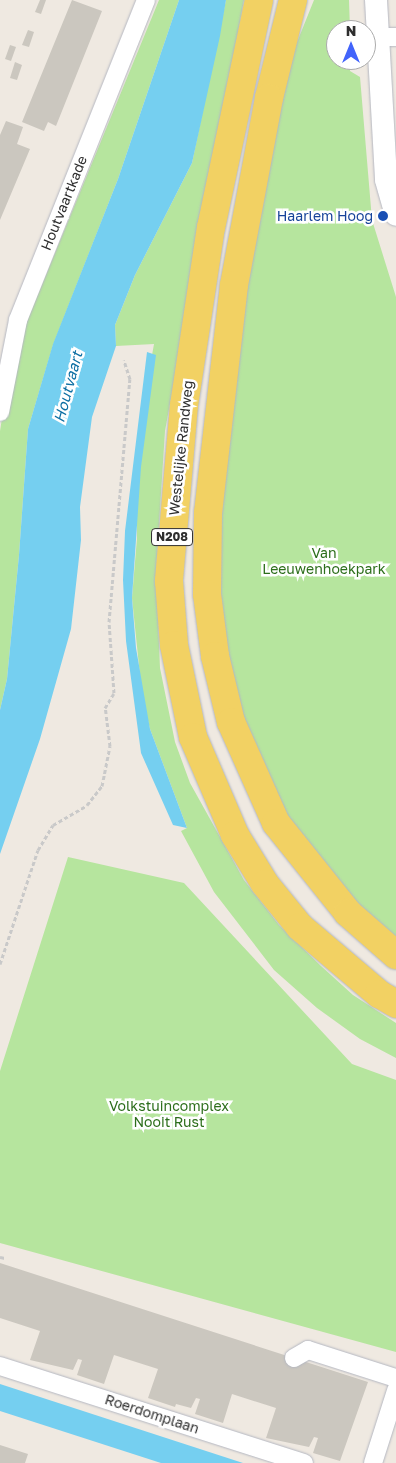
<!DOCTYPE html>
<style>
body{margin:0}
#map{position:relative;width:396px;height:1463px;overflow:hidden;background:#efe9e1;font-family:"Golos Text",sans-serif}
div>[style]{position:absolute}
.green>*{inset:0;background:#b6e59e}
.water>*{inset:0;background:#75cff0}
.building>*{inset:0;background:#cbc7bf}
.path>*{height:3px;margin-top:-1.5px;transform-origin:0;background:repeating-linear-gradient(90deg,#c9c9c9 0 4px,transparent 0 6.5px)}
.roads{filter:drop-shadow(0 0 1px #b4b7c1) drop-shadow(0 0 1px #b4b7c1)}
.minor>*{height:18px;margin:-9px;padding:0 9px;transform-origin:9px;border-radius:9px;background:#fff}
.tertiary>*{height:22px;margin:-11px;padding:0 11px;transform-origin:11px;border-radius:11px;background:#fff}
.primary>*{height:28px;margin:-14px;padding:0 14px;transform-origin:14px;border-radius:14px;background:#f2d163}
.dots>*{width:14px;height:14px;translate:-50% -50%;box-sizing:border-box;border:2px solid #fff;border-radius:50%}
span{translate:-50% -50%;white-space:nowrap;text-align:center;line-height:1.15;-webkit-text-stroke:5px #fff;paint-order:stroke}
.shield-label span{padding:1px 4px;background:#fff;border:1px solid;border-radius:4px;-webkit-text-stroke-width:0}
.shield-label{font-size:12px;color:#2e2e2e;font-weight:700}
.street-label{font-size:14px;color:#2e2e2e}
.transit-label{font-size:14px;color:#164399}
.right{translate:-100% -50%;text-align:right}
.park-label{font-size:14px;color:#2c6e1b}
.water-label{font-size:15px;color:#0d6fa3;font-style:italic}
.north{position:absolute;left:326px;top:20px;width:50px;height:50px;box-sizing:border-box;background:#fff;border:1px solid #ababab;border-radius:50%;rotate:0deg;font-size:14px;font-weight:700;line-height:20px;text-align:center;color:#2e2e2e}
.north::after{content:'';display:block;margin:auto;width:18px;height:22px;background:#4264fb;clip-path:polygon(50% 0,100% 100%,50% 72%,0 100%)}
</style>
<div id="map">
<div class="green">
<i style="clip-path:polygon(159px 0,179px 0,118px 179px,53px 345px,28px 429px,19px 555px,7px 679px,0 710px,0 431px,17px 324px,39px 292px)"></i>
<i style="clip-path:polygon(226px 0,244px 0,165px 431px,156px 572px,160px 668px,175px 742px,190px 783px,244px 880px,279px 925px,321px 966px,353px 995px,396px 1023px,396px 1058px,360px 1039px,317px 1008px,274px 970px,214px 892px,181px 831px,187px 828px,150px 729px,142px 695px,132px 598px,137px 538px,137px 439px,154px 344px,116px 346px,115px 325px,135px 275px,192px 163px)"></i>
<i style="clip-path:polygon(314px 0,349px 0,350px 30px,336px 30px,336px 60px,350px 60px,350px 71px,360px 77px,372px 220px,396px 297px,396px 940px,341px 891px,282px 814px,237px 718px,216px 609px,233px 339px,285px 72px)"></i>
<i style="clip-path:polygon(68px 857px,184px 883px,352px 1064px,396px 1080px,396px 1352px,0 1243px,0 1071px)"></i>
</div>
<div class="water">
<i style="clip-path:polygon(179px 0,226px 0,220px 36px,192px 163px,135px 275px,115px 325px,116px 346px,92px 417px,80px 507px,81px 540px,71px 629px,40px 739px,0 854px,0 710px,7px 679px,19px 555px,28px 429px,53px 344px,118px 179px)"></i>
<i style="clip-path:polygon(147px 352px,156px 355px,141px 467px,132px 598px,136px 648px,150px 729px,187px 828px,173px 825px,141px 753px,126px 641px,123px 580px,125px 531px)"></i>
<i style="clip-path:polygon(0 1384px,243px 1463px,161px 1463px,0 1411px)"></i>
</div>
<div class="building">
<i style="clip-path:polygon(40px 0,46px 0,41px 14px,35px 12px)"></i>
<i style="clip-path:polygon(72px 0,102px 11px,56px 126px,48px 122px,44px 131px,22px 122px)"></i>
<i style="clip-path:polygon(28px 30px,34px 32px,29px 47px,22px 45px)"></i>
<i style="clip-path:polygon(10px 45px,16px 47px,11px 61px,5px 59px)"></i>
<i style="clip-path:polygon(15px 62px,22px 65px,17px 80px,10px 78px)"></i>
<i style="clip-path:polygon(6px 121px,23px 127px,17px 144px,30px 149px,0 220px,0 135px)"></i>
<i style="clip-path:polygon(0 1263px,368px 1382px,340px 1461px,313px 1453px,318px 1438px,314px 1437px,309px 1447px,266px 1438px,276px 1408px,232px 1394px,223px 1423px,195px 1414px,200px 1399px,196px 1398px,191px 1408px,176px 1404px,175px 1407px,148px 1398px,158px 1369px,114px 1355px,104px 1384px,77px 1375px,82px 1360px,78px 1359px,73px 1370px,30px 1360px,40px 1331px,0 1318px)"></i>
<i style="clip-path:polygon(0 1445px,28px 1454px,25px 1463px,0 1463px)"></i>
</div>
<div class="path">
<i style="left:0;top:964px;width:120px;rotate:-71.6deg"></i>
<i style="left:38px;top:850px;width:29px;rotate:-59deg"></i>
<i style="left:53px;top:825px;width:39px;rotate:-30deg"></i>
<i style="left:87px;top:805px;width:24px;rotate:-52deg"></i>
<i style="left:102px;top:786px;width:41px;rotate:-78.7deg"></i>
<i style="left:110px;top:746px;width:38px;rotate:-97deg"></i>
<i style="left:105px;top:708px;width:17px;rotate:-59deg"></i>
<i style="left:114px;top:693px;width:71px;rotate:-94deg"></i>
<i style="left:109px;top:622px;width:244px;rotate:-85.1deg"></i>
<i style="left:130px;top:379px;width:20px;rotate:-108deg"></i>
<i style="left:0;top:1257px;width:5px;rotate:11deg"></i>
</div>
<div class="roads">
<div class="minor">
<i style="left:377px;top:37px;width:19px"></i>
<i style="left:0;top:412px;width:94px;rotate:-78.9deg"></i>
<i style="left:18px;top:320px;width:345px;rotate:-68.2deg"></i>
<i style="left:294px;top:1358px;width:16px;rotate:-30deg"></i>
<i style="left:308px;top:1350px;width:92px;rotate:17.7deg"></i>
<i style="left:0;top:1366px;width:319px;rotate:17.7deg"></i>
<i style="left:373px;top:1463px;width:76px;rotate:-72.3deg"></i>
</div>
<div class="tertiary">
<i style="left:376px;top:0;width:180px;rotate:86.8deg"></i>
<i style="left:386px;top:180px;width:36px;rotate:74deg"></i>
</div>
<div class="primary">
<i style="left:259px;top:0;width:232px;rotate:101.9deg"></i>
<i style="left:211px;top:227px;width:180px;rotate:98.6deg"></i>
<i style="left:184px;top:405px;width:177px;rotate:94.9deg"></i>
<i style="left:169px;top:581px;width:64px;rotate:85.5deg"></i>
<i style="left:174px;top:645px;width:94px;rotate:78.3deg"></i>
<i style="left:193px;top:737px;width:107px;rotate:66.8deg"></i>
<i style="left:235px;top:835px;width:57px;rotate:58.5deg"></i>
<i style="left:265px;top:884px;width:55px;rotate:50.9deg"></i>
<i style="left:300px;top:927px;width:104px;rotate:40.3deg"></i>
<i style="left:379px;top:994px;width:20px;rotate:30deg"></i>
<i style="left:293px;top:0;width:101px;rotate:103.8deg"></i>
<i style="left:269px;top:98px;width:190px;rotate:100.6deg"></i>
<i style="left:234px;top:285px;width:229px;rotate:96.5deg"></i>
<i style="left:208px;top:513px;width:81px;rotate:90.7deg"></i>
<i style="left:207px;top:594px;width:63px;rotate:82.6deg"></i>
<i style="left:215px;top:656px;width:68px;rotate:76.4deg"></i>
<i style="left:231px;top:722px;width:111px;rotate:66deg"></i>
<i style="left:276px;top:823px;width:115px;rotate:51.3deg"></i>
<i style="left:348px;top:913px;width:64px;rotate:41.2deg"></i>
</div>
</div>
<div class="dots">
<i style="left:383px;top:216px;background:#1a4fb4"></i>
</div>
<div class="shield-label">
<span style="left:172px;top:537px">N208</span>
</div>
<div class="street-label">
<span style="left:64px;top:203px;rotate:-68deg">Houtvaartkade</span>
<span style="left:181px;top:448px;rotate:-84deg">Westelijke Randweg</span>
<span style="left:152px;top:1414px;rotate:18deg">Roerdomplaan</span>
</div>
<div class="transit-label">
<span class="right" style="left:373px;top:216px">Haarlem Hoog</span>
</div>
<div class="park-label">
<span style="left:324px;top:561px">Van<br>Leeuwenhoekpark</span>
<span style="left:169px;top:1114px">Volkstuincomplex<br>Nooit Rust</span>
</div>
<div class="water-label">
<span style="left:68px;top:387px;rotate:-75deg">Houtvaart</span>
</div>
<div class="north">N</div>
</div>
